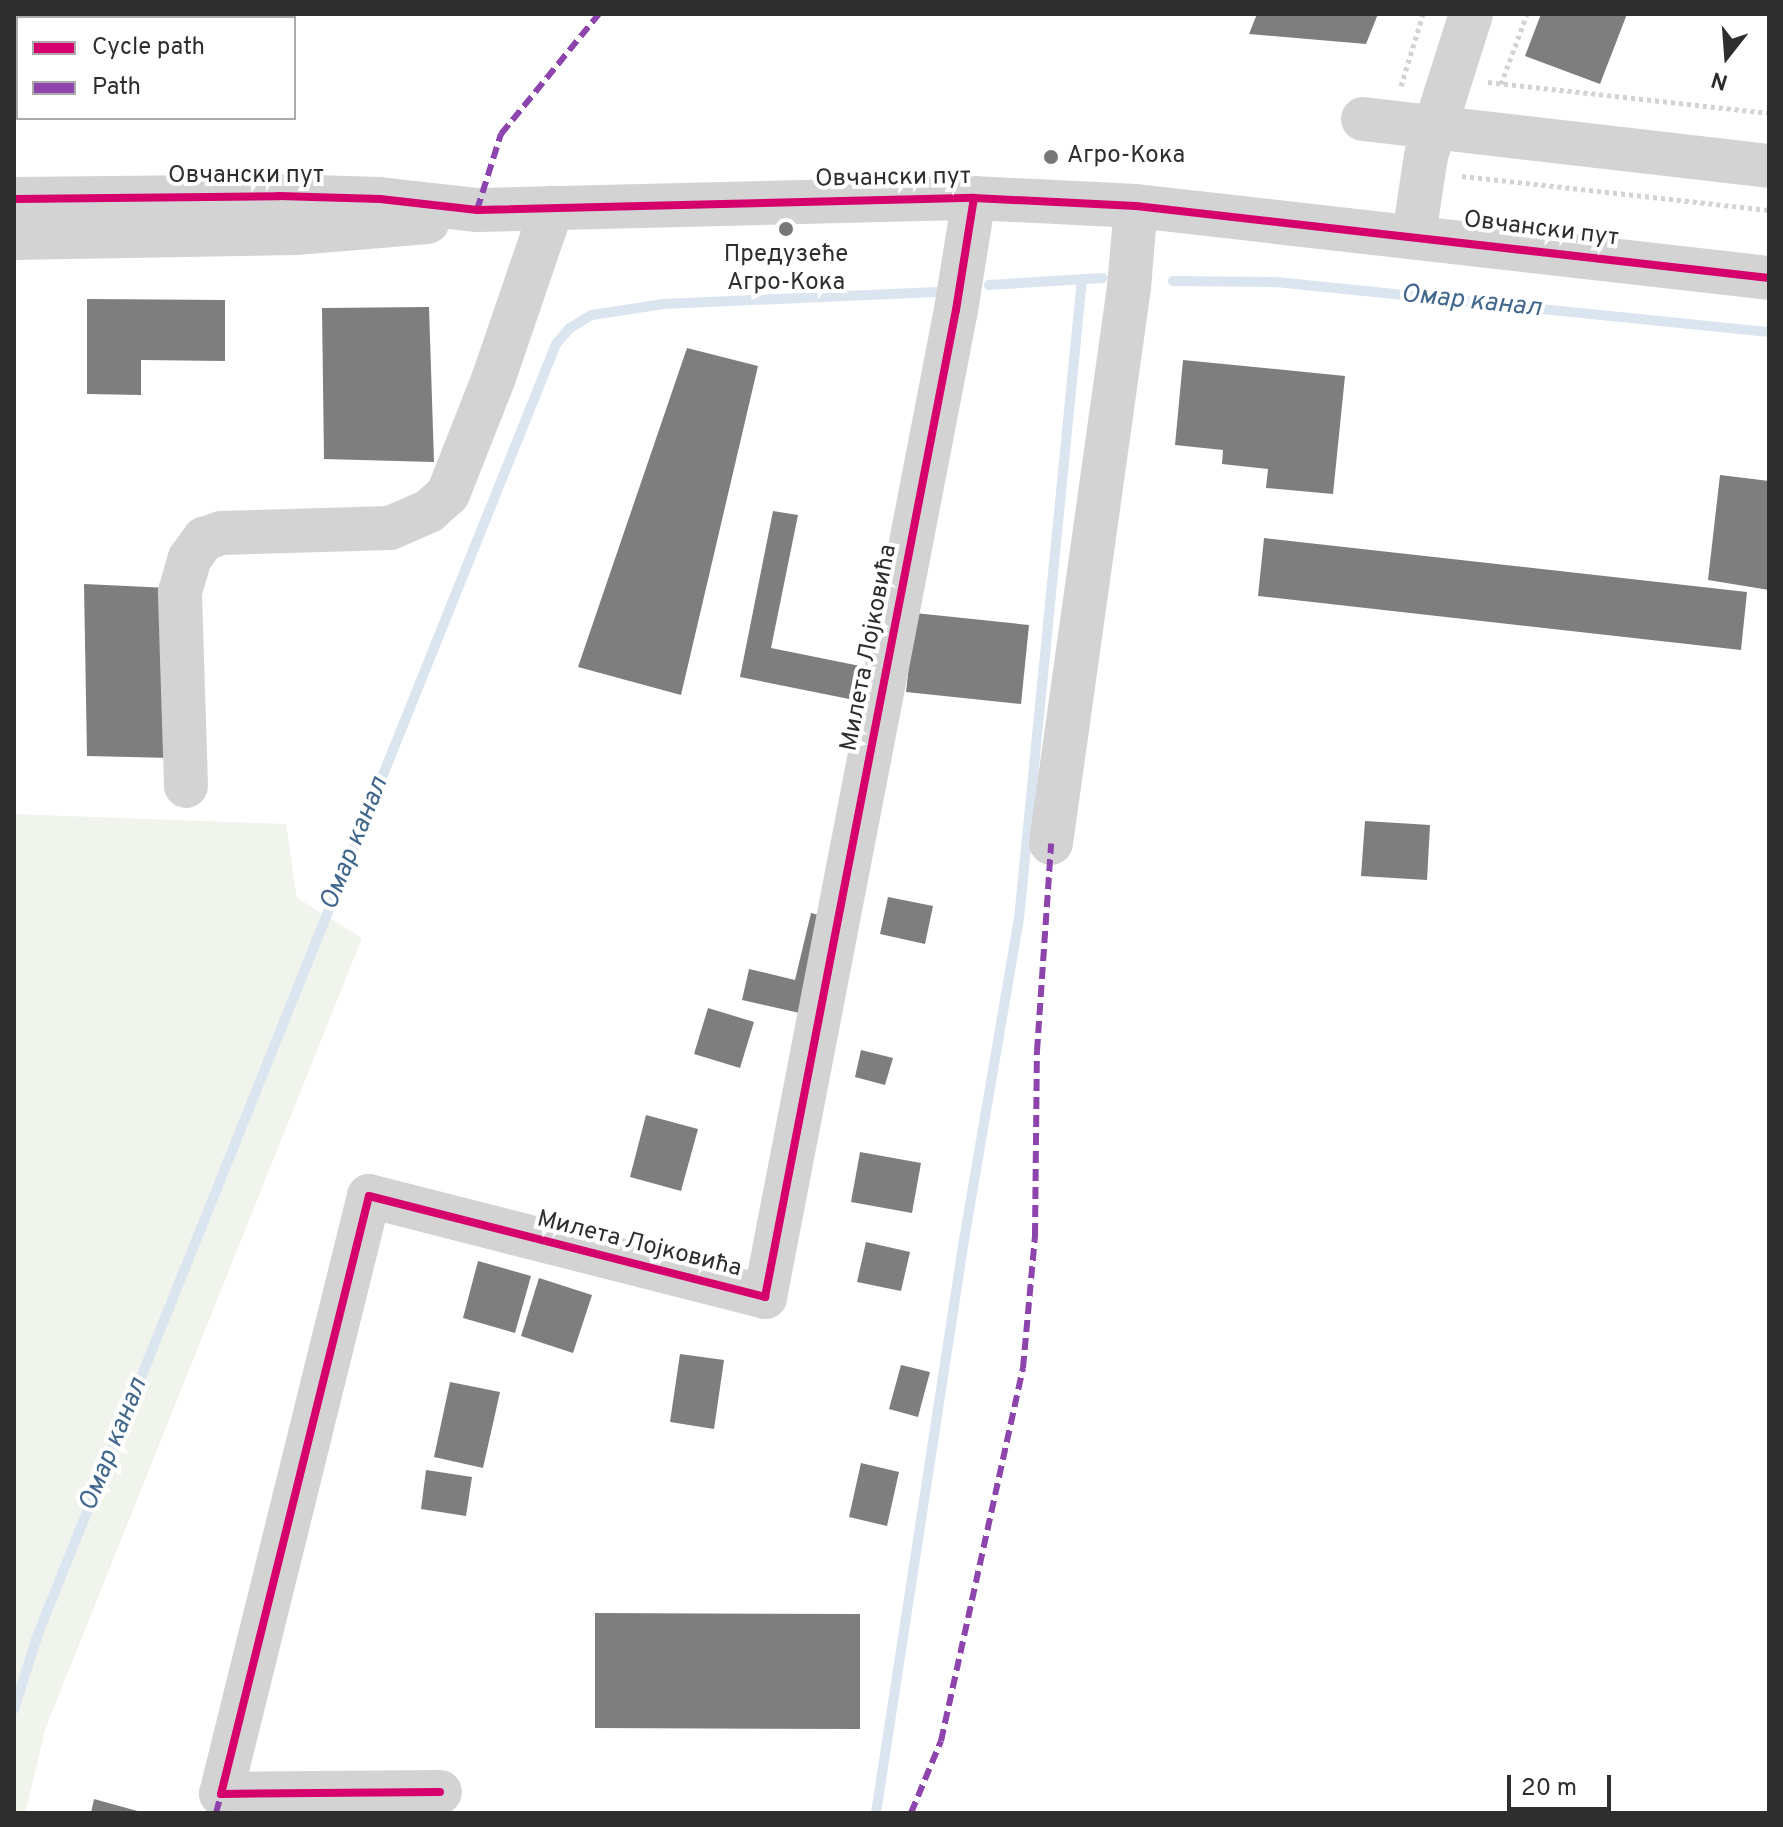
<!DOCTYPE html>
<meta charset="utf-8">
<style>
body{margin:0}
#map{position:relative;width:1783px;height:1827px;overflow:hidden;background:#fff;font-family:Overpass,sans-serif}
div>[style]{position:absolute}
.green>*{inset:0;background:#f0f4ec}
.stream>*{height:10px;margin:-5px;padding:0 5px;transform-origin:5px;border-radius:5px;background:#dae5f0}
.building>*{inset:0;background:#7e7e7e}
.path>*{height:5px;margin-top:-2.5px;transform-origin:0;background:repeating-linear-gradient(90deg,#d3d3d3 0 4px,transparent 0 8px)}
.minor>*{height:44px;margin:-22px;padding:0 22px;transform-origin:22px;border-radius:22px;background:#d3d3d3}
.quiet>*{height:6px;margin-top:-3px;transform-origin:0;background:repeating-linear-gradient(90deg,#8e44ad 0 12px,transparent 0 18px)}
.cycleway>*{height:8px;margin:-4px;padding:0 4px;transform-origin:4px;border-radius:4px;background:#d6006c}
.dots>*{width:22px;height:22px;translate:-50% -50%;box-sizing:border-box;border:4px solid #fff;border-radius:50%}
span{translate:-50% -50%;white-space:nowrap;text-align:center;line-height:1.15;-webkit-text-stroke:8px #fff;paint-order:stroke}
.poi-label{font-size:24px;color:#2e2e2e}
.left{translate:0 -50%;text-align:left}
.street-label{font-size:24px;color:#2e2e2e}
.water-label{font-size:26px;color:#41678c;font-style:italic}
.frame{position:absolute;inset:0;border:16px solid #2e2e2e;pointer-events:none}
.legend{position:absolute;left:16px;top:16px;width:280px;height:104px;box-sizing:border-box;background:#fff;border:2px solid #ababab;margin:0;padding:10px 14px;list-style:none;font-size:24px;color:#2e2e2e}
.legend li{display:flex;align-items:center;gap:16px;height:40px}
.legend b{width:40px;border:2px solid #ababab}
.north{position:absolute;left:1687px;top:16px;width:80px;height:80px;-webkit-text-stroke:6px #fff;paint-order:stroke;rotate:197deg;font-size:22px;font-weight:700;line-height:32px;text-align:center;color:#2e2e2e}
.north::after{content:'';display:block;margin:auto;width:28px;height:36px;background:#2e2e2e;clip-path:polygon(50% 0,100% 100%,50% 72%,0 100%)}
.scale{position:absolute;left:1507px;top:1775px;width:104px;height:36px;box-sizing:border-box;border:4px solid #2e2e2e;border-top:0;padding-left:10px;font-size:24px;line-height:28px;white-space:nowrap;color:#2e2e2e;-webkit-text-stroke:6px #fff;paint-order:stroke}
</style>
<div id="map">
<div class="green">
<i style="clip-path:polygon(14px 814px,286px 824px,297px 898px,362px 938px,46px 1727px,25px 1813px,14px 1813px)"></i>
</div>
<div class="stream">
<i style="left:1173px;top:281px;width:103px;rotate:0.6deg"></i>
<i style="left:1276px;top:282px;width:496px;rotate:5.8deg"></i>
<i style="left:989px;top:285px;width:114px;rotate:-3.5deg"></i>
<i style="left:14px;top:1709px;width:79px;rotate:-72.3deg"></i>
<i style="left:38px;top:1634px;width:1390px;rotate:-68.12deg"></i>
<i style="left:556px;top:344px;width:21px;rotate:-49deg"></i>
<i style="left:570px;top:328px;width:26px;rotate:-31deg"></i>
<i style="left:592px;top:315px;width:72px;rotate:-8.8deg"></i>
<i style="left:663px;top:304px;width:273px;rotate:-2.5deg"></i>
<i style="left:876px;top:1813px;width:580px;rotate:-81.27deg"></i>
<i style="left:964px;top:1240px;width:326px;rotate:-80.3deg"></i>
<i style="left:1019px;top:919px;width:643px;rotate:-84.38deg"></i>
</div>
<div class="building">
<i style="clip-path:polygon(1257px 14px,1378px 14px,1366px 44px,1249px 34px)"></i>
<i style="clip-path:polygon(1541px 14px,1627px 14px,1600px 84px,1525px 56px)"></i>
<i style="clip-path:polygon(87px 299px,225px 300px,225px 361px,141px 360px,141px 395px,87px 394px)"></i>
<i style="clip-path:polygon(429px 307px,434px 462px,324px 459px,322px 308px)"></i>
<i style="clip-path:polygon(687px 348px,758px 366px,681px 695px,578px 667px)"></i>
<i style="clip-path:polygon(1183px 360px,1345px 376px,1333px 494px,1266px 488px,1268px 469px,1222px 464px,1223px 450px,1175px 445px)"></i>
<i style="clip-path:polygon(1720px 475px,1769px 481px,1769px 590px,1708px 580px)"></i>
<i style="clip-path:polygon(773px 511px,798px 515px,771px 648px,875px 669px,869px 703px,740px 677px)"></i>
<i style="clip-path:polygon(1264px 538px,1747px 592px,1741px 650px,1258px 596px)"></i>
<i style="clip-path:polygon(84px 584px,169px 588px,172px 758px,87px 756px)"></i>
<i style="clip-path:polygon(915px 613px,1029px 625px,1021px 704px,906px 692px)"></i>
<i style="clip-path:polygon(1365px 821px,1430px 825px,1427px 880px,1361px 876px)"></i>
<i style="clip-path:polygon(888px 897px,933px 906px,925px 944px,880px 934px)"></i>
<i style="clip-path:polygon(811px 913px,835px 919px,813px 1016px,742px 1000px,749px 969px,795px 980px)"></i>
<i style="clip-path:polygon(708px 1008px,754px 1022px,740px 1068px,694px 1054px)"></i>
<i style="clip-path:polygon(861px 1050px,893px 1058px,885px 1085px,855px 1077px)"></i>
<i style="clip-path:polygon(646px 1115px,698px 1129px,681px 1191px,630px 1177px)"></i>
<i style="clip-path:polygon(860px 1152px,921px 1163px,912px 1213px,851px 1202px)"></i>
<i style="clip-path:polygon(866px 1242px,910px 1252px,901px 1291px,857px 1282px)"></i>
<i style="clip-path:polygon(478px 1261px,531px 1276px,515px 1333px,463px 1318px)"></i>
<i style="clip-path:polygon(539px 1278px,592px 1295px,573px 1353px,521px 1336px)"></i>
<i style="clip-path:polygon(680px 1354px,724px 1360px,714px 1429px,670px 1422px)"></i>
<i style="clip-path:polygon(901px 1365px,930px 1372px,918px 1417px,889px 1409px)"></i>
<i style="clip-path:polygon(450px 1382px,500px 1392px,483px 1468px,434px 1457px)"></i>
<i style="clip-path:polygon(861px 1463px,899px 1472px,887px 1526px,849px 1517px)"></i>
<i style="clip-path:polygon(426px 1470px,472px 1477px,466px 1516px,421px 1509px)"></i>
<i style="clip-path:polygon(595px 1613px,860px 1614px,860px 1729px,595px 1728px)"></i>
<i style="clip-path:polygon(94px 1799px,141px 1812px,141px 1813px,91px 1813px)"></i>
</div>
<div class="path">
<i style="left:1488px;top:82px;width:283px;rotate:6.3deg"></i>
<i style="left:1501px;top:84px;width:75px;rotate:-69.6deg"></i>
<i style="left:1401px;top:86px;width:75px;rotate:-73deg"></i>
<i style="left:1462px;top:176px;width:309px;rotate:6.3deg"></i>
</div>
<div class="minor">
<i style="left:1363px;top:119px;width:409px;rotate:6.6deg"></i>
<i style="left:14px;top:199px;width:265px;rotate:-0.6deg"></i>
<i style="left:279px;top:196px;width:101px;rotate:1.7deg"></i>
<i style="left:380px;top:199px;width:98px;rotate:6.5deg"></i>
<i style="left:477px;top:210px;width:497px;rotate:-1.4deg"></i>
<i style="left:974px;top:198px;width:162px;rotate:2.8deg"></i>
<i style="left:1136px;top:206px;width:637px;rotate:6.49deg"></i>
<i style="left:1414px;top:235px;width:80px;rotate:-81.4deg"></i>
<i style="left:1426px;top:156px;width:149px;rotate:-72.4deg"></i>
<i style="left:14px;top:238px;width:282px;rotate:-1deg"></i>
<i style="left:296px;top:233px;width:132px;rotate:-4.8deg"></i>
<i style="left:186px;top:786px;width:194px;rotate:-91.8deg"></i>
<i style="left:180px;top:592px;width:35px;rotate:-74deg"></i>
<i style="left:190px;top:558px;width:24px;rotate:-54deg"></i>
<i style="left:204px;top:539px;width:18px;rotate:-19deg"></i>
<i style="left:221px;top:533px;width:169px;rotate:-1.7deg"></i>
<i style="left:390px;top:528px;width:43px;rotate:-23.6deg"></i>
<i style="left:429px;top:511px;width:25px;rotate:-42deg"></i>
<i style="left:448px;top:494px;width:123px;rotate:-68.5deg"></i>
<i style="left:493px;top:380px;width:182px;rotate:-71.1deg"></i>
<i style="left:1051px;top:843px;width:561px;rotate:-82.01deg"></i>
<i style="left:1129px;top:287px;width:81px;rotate:-85.1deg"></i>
<i style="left:440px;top:1792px;width:219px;rotate:179.5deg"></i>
<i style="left:221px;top:1794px;width:616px;rotate:-76.1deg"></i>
<i style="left:369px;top:1196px;width:409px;rotate:14.3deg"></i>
<i style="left:765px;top:1297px;width:1005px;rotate:-79.05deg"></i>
<i style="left:956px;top:310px;width:113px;rotate:-80.9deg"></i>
</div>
<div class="quiet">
<i style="left:477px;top:210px;width:80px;rotate:-72.5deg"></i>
<i style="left:501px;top:134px;width:155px;rotate:-50.8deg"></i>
<i style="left:216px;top:1813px;width:20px;rotate:-75deg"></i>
<i style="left:911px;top:1813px;width:78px;rotate:-67.4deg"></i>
<i style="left:941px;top:1741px;width:382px;rotate:-77.6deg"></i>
<i style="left:1023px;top:1368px;width:134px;rotate:-84.8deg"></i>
<i style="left:1035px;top:1235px;width:184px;rotate:-89.4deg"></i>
<i style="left:1037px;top:1051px;width:208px;rotate:-86.1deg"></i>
</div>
<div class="cycleway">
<i style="left:14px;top:199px;width:265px;rotate:-0.6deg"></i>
<i style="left:279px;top:196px;width:101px;rotate:1.7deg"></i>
<i style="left:380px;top:199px;width:98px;rotate:6.5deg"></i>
<i style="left:477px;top:210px;width:497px;rotate:-1.4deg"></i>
<i style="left:974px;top:198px;width:162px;rotate:2.8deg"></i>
<i style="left:1136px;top:206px;width:637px;rotate:6.49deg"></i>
<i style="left:440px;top:1792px;width:219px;rotate:179.5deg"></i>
<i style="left:221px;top:1794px;width:616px;rotate:-76.1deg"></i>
<i style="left:369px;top:1196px;width:409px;rotate:14.3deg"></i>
<i style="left:765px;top:1297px;width:1005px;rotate:-79.05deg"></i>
<i style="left:956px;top:310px;width:113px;rotate:-80.9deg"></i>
</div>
<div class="dots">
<i style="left:1051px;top:157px;background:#777"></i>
<i style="left:786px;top:229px;background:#777"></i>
</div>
<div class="poi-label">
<span class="left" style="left:1067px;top:157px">Агро-Кока</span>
<span style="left:786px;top:270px">Предузеће<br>Агро-Кока</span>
</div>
<div class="street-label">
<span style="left:246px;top:177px">Овчански пут</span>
<span style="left:893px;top:179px;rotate:-1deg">Овчански пут</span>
<span style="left:1541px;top:230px;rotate:7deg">Овчански пут</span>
<span style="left:870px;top:648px;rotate:-79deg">Милета Лојковића</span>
<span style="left:639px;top:1245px;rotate:14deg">Милета Лојковића</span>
</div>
<div class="water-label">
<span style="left:1471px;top:302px;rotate:6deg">Омар канал</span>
<span style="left:355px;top:844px;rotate:-68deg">Омар канал</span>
<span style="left:114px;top:1445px;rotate:-68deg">Омар канал</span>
</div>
<div class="frame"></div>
<ul class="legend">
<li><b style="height:10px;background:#d6006c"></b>Cycle path</li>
<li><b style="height:10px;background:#8e44ad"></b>Path</li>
</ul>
<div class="north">N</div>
<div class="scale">20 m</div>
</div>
